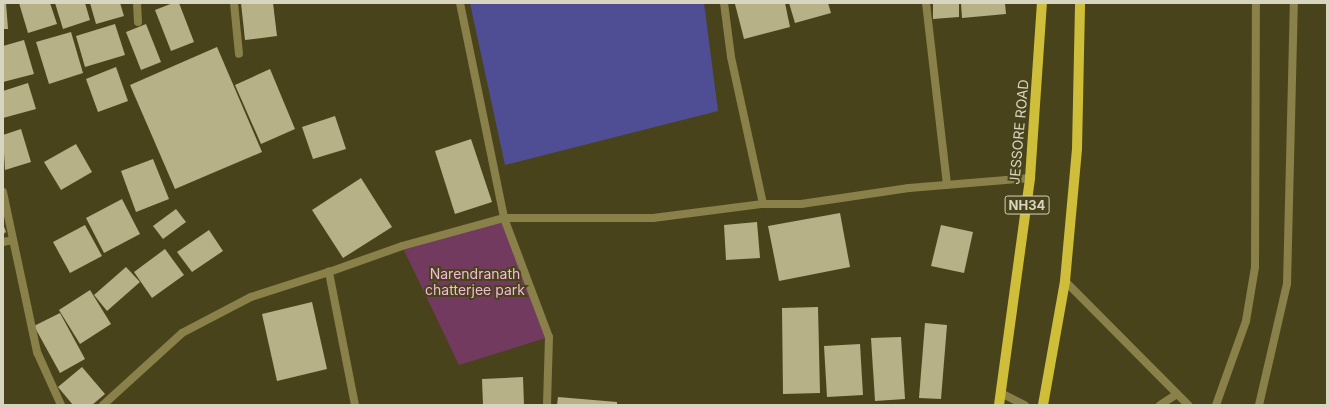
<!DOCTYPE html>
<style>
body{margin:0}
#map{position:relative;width:1330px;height:408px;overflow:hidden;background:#49431c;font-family:Inter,sans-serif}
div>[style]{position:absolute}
.green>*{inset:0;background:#733a5f}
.water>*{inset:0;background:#4f4e95}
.building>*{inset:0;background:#b6b187}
.minor>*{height:8px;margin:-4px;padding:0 4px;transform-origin:4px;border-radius:4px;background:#898149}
.tertiary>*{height:8px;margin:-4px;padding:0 4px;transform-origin:4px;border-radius:4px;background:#898149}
.primary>*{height:10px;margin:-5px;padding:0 5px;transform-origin:5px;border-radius:5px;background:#cfbe3a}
span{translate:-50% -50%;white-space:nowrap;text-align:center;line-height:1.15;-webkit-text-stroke:4px #49431c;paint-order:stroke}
.shield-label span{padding:1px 3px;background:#49431c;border:1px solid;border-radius:3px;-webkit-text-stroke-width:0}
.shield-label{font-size:13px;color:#d7d4bf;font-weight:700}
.street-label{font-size:14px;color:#d7d4bf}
.park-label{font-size:14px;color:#f5b8de}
.frame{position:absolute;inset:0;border:4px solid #d7d4bf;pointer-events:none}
</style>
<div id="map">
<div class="green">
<i style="clip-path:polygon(504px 218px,549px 337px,459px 365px,402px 246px)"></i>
</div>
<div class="water">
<i style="clip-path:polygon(470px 3px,704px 3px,718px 111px,505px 165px)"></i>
</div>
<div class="building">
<i style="clip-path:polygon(3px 3px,6px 3px,8px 29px,3px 29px)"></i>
<i style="clip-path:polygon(19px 3px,50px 3px,57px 24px,28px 33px)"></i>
<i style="clip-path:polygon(55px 3px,85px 3px,90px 20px,63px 29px)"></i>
<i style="clip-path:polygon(90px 3px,120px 3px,124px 16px,96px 24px)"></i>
<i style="clip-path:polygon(173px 3px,179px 3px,194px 42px,171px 51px,155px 10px)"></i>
<i style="clip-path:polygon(241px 3px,273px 3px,277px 36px,245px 40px)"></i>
<i style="clip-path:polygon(785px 3px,790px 27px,744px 39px,735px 4px)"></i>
<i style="clip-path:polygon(789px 3px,828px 3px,831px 13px,795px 23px)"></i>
<i style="clip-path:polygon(933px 3px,959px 3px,959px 17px,933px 19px)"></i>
<i style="clip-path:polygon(961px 3px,1005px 3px,1006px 14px,962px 18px)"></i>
<i style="clip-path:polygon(115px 24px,125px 55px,85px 67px,76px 36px)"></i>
<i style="clip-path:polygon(146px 24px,161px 62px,141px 70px,126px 32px)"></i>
<i style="clip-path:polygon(71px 32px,83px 73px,49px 84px,36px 42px)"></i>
<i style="clip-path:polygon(24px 40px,34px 74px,3px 82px,3px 46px)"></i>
<i style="clip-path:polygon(217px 47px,262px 152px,175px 189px,130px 85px)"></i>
<i style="clip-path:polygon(116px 67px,128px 101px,98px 112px,86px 79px)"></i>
<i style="clip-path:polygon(270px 69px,295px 129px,261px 144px,235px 85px)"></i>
<i style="clip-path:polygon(28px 83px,36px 109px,3px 118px,3px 91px)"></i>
<i style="clip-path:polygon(335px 116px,346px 149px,313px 159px,302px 127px)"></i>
<i style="clip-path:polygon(21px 129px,31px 162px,5px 170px,3px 135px)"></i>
<i style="clip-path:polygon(471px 139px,492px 202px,455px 214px,435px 151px)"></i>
<i style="clip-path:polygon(76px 144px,92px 172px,61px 190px,44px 162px)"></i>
<i style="clip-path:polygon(153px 159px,169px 199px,136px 212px,121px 171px)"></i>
<i style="clip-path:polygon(361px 178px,392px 227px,343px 258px,312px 210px)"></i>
<i style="clip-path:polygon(122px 199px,140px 234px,104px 253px,86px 218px)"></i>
<i style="clip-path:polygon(176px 209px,186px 222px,163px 239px,153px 226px)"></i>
<i style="clip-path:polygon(840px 213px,850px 267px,779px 281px,768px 226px)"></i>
<i style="clip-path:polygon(757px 222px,760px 258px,726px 260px,724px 225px)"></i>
<i style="clip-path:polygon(3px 224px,6px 232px,3px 234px)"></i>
<i style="clip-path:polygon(85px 225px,102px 256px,70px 273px,53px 242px)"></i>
<i style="clip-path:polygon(941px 225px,973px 232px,964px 273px,931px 266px)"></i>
<i style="clip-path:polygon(209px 230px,223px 251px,192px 272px,177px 252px)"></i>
<i style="clip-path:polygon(165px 249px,184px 275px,152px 298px,134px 272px)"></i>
<i style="clip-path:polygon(126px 267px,140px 282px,107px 311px,94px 295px)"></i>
<i style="clip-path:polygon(90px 290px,111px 324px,80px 344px,59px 310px)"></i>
<i style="clip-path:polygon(312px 302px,327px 369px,277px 381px,262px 314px)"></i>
<i style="clip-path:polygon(818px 307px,820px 393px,783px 394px,782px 308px)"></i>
<i style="clip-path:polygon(60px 313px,85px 359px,60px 373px,34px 326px)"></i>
<i style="clip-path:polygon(925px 323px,947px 325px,941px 399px,919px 398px)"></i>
<i style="clip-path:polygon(901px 337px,905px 399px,875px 401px,871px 338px)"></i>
<i style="clip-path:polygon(860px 344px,863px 395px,827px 397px,824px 346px)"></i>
<i style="clip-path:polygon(82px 367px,105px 394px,92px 405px,73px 405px,58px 387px)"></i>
<i style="clip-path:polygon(523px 377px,524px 405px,483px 405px,482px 379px)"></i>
<i style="clip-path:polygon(558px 397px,617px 402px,617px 405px,557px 405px)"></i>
</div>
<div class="minor">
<i style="left:137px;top:3px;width:19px;rotate:87deg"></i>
<i style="left:234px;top:3px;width:51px;rotate:84.4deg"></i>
<i style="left:460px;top:3px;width:219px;rotate:78.4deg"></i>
<i style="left:504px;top:218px;width:127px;rotate:69.3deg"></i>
<i style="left:549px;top:337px;width:68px;rotate:91.7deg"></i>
<i style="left:724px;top:3px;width:54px;rotate:82.6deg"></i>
<i style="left:731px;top:57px;width:150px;rotate:77.7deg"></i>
<i style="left:926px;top:3px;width:183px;rotate:83.4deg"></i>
<i style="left:3px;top:192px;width:164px;rotate:78deg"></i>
<i style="left:37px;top:352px;width:58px;rotate:65.6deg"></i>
<i style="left:3px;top:242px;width:10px;rotate:-11deg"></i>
<i style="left:103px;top:405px;width:107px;rotate:-42.3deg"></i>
<i style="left:182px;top:333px;width:78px;rotate:-27.6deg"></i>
<i style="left:251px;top:297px;width:82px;rotate:-17.8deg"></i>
<i style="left:355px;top:405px;width:136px;rotate:-101.1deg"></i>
<i style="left:329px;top:272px;width:77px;rotate:-19.6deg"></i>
<i style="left:402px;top:246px;width:106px;rotate:-15.4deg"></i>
<i style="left:504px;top:218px;width:149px"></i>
<i style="left:653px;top:218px;width:111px;rotate:-7.3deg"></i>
<i style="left:763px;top:204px;width:38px"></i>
<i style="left:801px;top:204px;width:109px;rotate:-8.4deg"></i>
<i style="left:909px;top:188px;width:121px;rotate:-4.7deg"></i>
</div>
<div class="tertiary">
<i style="left:1065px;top:281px;width:175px;rotate:45.2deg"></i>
<i style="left:1001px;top:393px;width:27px;rotate:27deg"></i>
<i style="left:1160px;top:405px;width:20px;rotate:-33deg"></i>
<i style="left:1216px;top:405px;width:89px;rotate:-70.3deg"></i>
<i style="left:1246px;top:321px;width:55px;rotate:-80.5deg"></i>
<i style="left:1255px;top:267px;width:264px;rotate:-89.8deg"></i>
<i style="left:1259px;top:405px;width:124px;rotate:-77deg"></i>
<i style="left:1287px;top:284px;width:281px;rotate:-88.6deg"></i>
</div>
<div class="primary">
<i style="left:999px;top:405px;width:229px;rotate:-82.2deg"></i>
<i style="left:1030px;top:178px;width:175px;rotate:-86.1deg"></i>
<i style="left:1043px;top:405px;width:126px;rotate:-79.9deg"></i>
<i style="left:1065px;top:281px;width:133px;rotate:-84.8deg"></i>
<i style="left:1077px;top:149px;width:146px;rotate:-88.8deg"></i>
</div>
<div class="shield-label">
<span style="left:1027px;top:205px">NH34</span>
</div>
<div class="street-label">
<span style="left:1019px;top:132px;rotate:-85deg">JESSORE ROAD</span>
</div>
<div class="park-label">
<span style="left:475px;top:282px">Narendranath<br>chatterjee park</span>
</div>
<div class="frame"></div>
</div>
